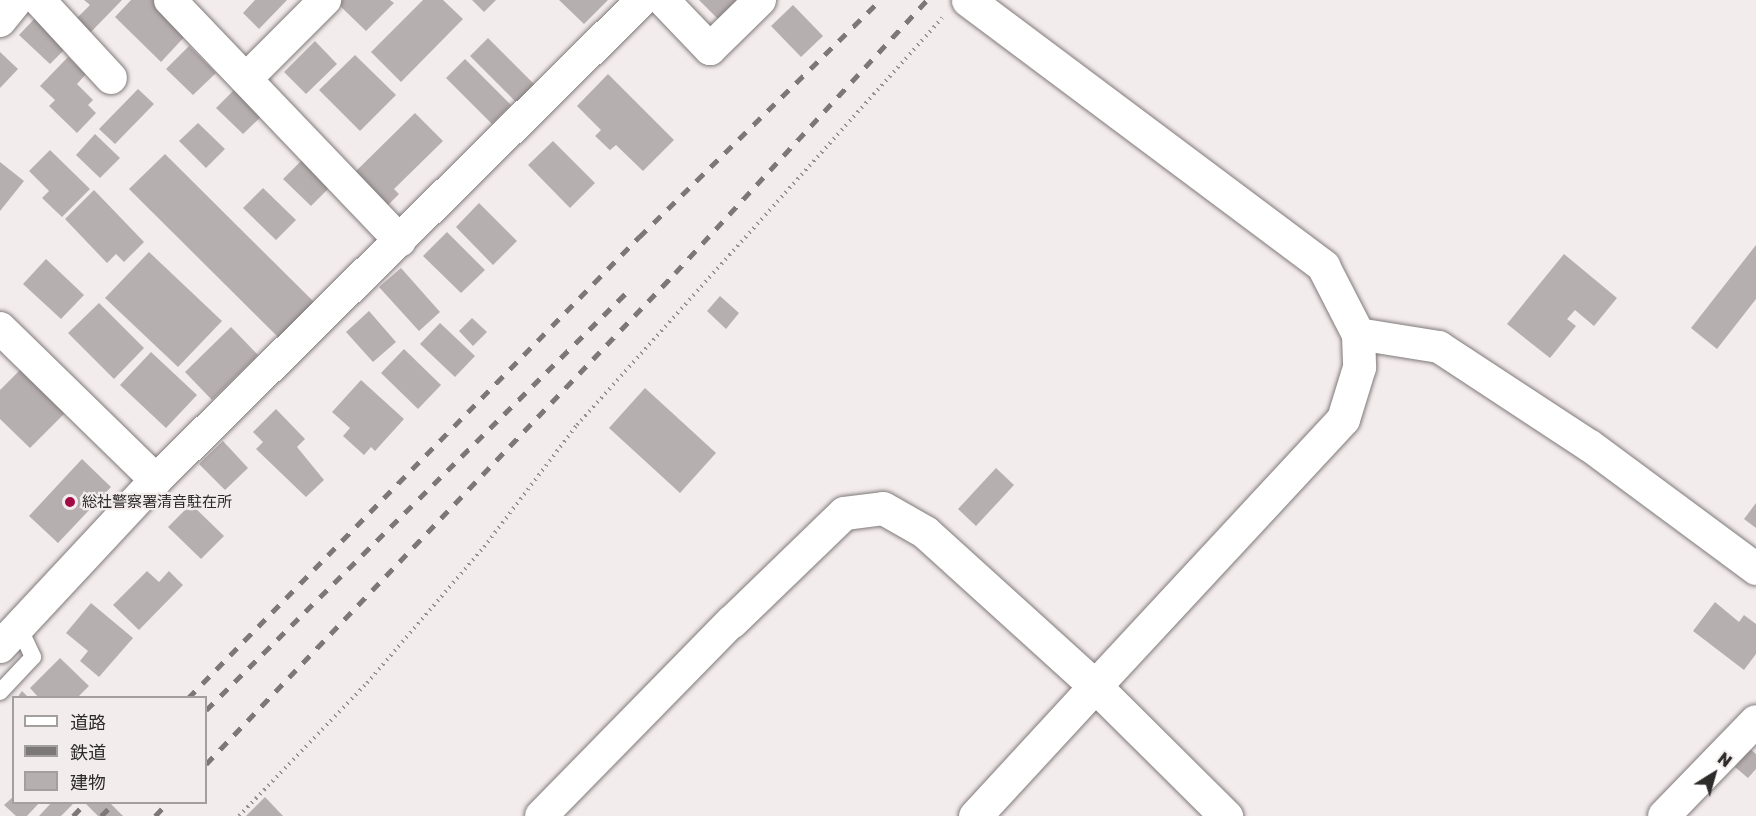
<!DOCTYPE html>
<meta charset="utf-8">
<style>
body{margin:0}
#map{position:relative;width:1756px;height:816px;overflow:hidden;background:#f3eced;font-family:"Golos Text","Noto Sans JP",sans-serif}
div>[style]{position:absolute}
.building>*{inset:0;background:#b6afb0}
.path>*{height:4px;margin-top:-2px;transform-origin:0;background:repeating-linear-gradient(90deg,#979292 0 1.5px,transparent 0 6px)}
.roads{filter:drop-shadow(0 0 2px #80797a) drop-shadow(0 0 2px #80797a)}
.service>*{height:16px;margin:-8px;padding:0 8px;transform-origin:8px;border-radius:8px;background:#fff}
.minor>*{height:32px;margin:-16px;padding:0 16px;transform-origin:16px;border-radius:16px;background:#fff}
.tertiary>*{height:33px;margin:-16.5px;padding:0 16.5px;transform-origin:16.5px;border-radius:16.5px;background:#fff}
.rail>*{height:4.5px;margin-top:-2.25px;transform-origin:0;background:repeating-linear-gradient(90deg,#7d7878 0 10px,transparent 0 20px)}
.dots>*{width:16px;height:16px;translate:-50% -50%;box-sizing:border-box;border:3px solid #f3eced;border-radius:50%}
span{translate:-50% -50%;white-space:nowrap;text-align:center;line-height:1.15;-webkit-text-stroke:4.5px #f3eced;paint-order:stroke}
.poi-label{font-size:15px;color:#2e2b2b}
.left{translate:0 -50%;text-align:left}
.legend{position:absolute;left:12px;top:696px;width:195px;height:108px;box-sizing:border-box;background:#f3eced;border:2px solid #a49f9f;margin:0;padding:8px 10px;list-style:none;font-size:18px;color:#2e2b2b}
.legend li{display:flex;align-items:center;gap:12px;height:30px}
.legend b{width:30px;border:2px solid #a49f9f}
.north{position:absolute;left:1684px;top:744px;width:60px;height:60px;-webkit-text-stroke:4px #f3eced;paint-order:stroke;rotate:37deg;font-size:16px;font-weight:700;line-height:24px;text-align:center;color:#2e2b2b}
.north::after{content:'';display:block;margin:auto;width:21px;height:27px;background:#2e2b2b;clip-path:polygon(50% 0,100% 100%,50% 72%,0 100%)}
</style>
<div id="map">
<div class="building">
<i style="clip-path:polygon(84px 0,122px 0,88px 35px,74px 21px,90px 5px)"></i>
<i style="clip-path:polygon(131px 0,154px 0,188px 33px,161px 62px,115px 17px)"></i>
<i style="clip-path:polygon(255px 0,287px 0,259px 29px,243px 13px)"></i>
<i style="clip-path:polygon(342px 0,390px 0,394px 3px,366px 31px,338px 4px)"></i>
<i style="clip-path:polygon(423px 0,443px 0,463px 19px,401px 82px,371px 52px)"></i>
<i style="clip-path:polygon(472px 0,496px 0,484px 12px)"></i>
<i style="clip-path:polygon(559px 0,608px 0,584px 24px)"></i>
<i style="clip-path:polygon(699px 0,745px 0,722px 23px)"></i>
<i style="clip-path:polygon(793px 5px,823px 36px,801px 57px,771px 26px)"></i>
<i style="clip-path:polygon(39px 14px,70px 44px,50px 64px,19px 35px)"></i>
<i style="clip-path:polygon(488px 38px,536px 86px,518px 104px,470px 56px)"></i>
<i style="clip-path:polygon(315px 41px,337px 64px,306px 94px,284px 72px)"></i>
<i style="clip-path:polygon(189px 46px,216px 73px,193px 95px,166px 69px)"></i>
<i style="clip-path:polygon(0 52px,18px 69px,0 88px)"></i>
<i style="clip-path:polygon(355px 55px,396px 95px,360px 131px,319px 90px)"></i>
<i style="clip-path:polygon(68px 57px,86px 74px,77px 84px,93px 100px,88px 105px,96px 113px,77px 133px,49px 106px,55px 100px,40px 86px)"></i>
<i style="clip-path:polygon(465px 59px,511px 105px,492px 124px,446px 78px)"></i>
<i style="clip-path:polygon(608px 74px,674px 140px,643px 171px,616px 145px,610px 150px,595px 136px,601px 130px,577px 106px)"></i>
<i style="clip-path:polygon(239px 85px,266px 112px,243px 134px,216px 108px)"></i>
<i style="clip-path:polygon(138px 89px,154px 104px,115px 144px,99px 129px)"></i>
<i style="clip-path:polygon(415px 113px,443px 141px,394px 189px,399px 194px,384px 209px,351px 176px)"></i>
<i style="clip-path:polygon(198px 123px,225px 149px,206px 168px,179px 141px)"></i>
<i style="clip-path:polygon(95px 134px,120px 158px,100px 178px,76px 155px)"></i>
<i style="clip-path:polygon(553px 141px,595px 183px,570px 208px,528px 165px)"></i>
<i style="clip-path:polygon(50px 150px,90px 189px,62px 217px,42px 198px,49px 191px,29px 171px)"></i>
<i style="clip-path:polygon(165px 154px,314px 302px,279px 338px,129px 189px)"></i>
<i style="clip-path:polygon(305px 157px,333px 184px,311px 206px,283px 179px)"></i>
<i style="clip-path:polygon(0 162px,24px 181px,0 211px)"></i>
<i style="clip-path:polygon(263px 188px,296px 220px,276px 240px,243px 208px)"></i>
<i style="clip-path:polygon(94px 190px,144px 242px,124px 262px,116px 254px,107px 263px,65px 219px)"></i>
<i style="clip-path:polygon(479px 203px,517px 241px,493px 265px,456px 227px)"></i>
<i style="clip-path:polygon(447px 232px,485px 270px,461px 293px,423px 256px)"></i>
<i style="clip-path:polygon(1756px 245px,1756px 299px,1717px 349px,1691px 328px)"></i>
<i style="clip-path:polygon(149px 252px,222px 321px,178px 367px,105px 298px)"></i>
<i style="clip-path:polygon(1564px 254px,1617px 298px,1594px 326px,1575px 310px,1567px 319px,1576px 326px,1550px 358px,1507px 324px)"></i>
<i style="clip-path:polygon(46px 259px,84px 295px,61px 319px,23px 284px)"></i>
<i style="clip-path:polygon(401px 268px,440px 312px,419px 331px,379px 287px)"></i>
<i style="clip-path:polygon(720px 296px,739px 313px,726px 329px,707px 311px)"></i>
<i style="clip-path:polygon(99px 303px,144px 348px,114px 379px,68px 333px)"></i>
<i style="clip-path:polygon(369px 311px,396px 342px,373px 362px,346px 332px)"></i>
<i style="clip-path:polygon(472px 318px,487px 332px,473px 346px,459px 331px)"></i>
<i style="clip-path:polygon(440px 323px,475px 356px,455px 377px,420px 344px)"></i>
<i style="clip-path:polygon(231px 327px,258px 355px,212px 400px,185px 372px)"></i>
<i style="clip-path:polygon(404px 349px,441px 385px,418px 409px,381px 373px)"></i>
<i style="clip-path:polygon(151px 352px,197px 395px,166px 428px,120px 385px)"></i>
<i style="clip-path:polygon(21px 369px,65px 413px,30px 448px,0 419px,0 390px)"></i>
<i style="clip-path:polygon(361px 380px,404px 419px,375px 451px,371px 447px,364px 455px,343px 436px,350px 428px,332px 412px)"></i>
<i style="clip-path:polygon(645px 388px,716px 453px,680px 493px,609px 428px)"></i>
<i style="clip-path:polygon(276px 409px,305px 439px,297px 447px,324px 480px,306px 497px,256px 449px,263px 442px,253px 432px)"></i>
<i style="clip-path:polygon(223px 441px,248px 468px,225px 490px,199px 464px)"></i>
<i style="clip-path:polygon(82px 459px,111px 487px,58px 543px,29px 516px)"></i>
<i style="clip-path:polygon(996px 468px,1014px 485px,976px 526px,958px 509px)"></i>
<i style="clip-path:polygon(1756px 503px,1756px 528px,1744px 519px)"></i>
<i style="clip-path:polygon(191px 504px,224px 536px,201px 559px,168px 527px)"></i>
<i style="clip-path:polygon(147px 571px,159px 582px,169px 571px,183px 585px,139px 630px,113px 605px)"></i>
<i style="clip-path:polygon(1715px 602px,1739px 622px,1744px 615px,1756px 624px,1756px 654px,1744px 670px,1693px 631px)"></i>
<i style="clip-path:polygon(91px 603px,133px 638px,99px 677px,80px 661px,88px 651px,66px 633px)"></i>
<i style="clip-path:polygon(60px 658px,89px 686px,77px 698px,39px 698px,30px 688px)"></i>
<i style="clip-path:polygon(22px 691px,29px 698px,17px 698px)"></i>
<i style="clip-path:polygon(1750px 749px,1756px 754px,1756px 769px,1748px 778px,1735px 767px)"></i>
<i style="clip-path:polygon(14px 796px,14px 802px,40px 802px,27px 816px,16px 816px,4px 805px)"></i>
<i style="clip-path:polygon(265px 797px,283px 816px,246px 816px)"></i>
<i style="clip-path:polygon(52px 802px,75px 802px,61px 816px,39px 816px)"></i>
<i style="clip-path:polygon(84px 802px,109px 802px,123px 816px,98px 816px)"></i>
</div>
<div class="path">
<i style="left:239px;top:816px;width:185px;rotate:-46.1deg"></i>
<i style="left:367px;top:683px;width:179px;rotate:-49.3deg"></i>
<i style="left:484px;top:547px;width:153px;rotate:-52.7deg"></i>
<i style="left:577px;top:425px;width:547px;rotate:-48.11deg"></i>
</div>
<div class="roads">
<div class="service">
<i style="left:0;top:692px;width:48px;rotate:-46.7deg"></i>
<i style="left:33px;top:657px;width:33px;rotate:-115deg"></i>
</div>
<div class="minor">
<i style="left:39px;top:0;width:106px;rotate:47.3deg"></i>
<i style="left:170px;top:0;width:333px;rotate:46.3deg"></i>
<i style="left:663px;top:0;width:68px;rotate:46.2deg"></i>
<i style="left:710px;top:49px;width:70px;rotate:-44.4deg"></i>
<i style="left:0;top:21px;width:27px;rotate:-51deg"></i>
<i style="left:246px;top:79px;width:112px;rotate:-45deg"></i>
<i style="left:0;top:328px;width:218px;rotate:44.3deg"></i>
<i style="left:1358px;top:334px;width:82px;rotate:9.1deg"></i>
<i style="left:1439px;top:347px;width:181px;rotate:33.3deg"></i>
<i style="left:1590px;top:446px;width:207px;rotate:36.5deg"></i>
<i style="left:0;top:647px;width:229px;rotate:-47deg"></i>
<i style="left:156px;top:480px;width:683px;rotate:-44.64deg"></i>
<i style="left:541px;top:816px;width:272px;rotate:-45.6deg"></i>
<i style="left:1664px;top:816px;width:132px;rotate:-45.9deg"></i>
</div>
<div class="tertiary">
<i style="left:968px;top:0;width:444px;rotate:36.8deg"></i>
<i style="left:1323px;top:266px;width:76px;rotate:62.8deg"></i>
<i style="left:1358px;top:334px;width:33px;rotate:88deg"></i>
<i style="left:1359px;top:367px;width:54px;rotate:107.1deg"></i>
<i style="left:1343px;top:419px;width:364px;rotate:132.9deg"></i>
<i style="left:1095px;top:686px;width:185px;rotate:44.8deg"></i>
<i style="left:731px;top:622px;width:157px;rotate:-44deg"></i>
<i style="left:844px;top:513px;width:39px;rotate:-7deg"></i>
<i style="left:883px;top:508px;width:48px;rotate:29.7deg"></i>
<i style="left:925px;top:532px;width:229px;rotate:42.2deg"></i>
<i style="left:1095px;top:686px;width:177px;rotate:132.7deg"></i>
</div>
</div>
<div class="rail">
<i style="left:188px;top:698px;width:645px;rotate:-45.63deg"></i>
<i style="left:639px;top:237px;width:338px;rotate:-44.5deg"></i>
<i style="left:206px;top:710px;width:600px;rotate:-44.8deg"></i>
<i style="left:206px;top:764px;width:679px;rotate:-46.31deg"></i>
<i style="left:675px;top:273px;width:372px;rotate:-47.3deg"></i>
<i style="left:73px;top:816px;width:19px;rotate:-47deg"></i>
<i style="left:101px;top:816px;width:20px;rotate:-45deg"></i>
<i style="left:155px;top:816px;width:19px;rotate:-47deg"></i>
</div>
<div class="dots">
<i style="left:70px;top:502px;background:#a30944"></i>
</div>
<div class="poi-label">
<span class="left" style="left:82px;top:502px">総社警察署清音駐在所</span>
</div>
<ul class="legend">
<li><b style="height:8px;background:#fff"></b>道路</li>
<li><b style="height:8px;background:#7d7878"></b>鉄道</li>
<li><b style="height:16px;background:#b6afb0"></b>建物</li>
</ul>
<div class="north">N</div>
</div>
